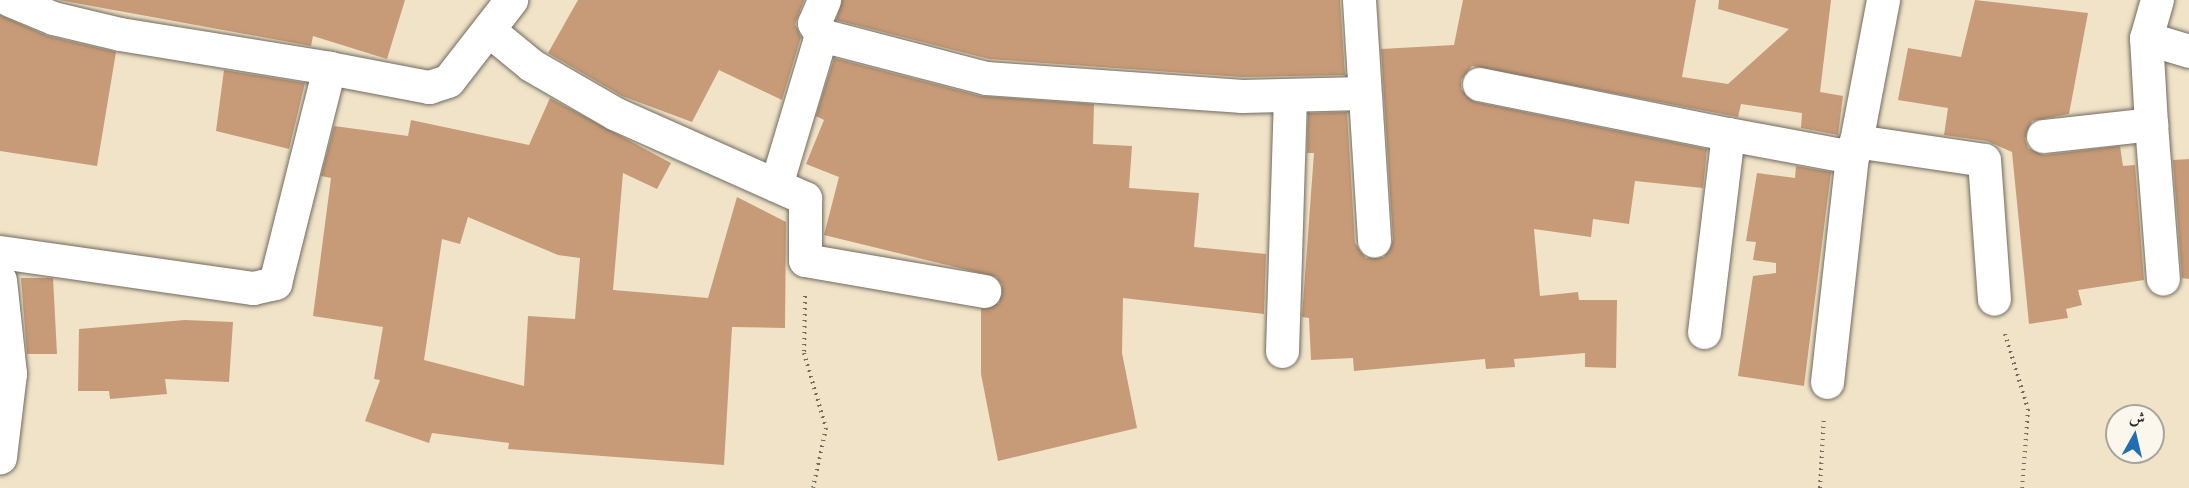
<!DOCTYPE html>
<meta charset="utf-8">
<style>
body{margin:0}
#map{position:relative;width:2189px;height:488px;overflow:hidden;background:#f1e3c7;font-family:"IM FELL Double Pica",Amiri,serif}
div>[style]{position:absolute}
.building>*{inset:0;background:#c79b77}
.path>*{height:4px;margin-top:-2px;transform-origin:0;background:repeating-linear-gradient(90deg,#706b62 0 1.5px,transparent 0 6px)}
.roads{filter:drop-shadow(0 0 2px #706b62) drop-shadow(0 0 2px #706b62)}
.street>*{height:33px;margin:-16.5px;padding:0 16.5px;transform-origin:16.5px;border-radius:16.5px;background:#fff}
span{translate:-50% -50%;white-space:nowrap;text-align:center;line-height:1.15;-webkit-text-stroke:5px #fbf7ec;paint-order:stroke}
.north{position:absolute;left:2105px;top:404px;width:60px;height:60px;box-sizing:border-box;background:#fbf7ec;border:2px solid #a8a59f;border-radius:50%;rotate:8deg;font-size:16px;font-weight:700;line-height:24px;text-align:center;color:#2b2b2b}
.north::after{content:'';display:block;margin:auto;width:21px;height:27px;background:#1f6fb2;clip-path:polygon(50% 0,100% 100%,50% 72%,0 100%)}
</style>
<div id="map">
<div class="building">
<i style="clip-path:polygon(59px 0,405px 0,387px 59px,313px 36px,311px 46px)"></i>
<i style="clip-path:polygon(578px 0,804px 0,795px 24px,801px 37px,782px 100px,719px 70px,692px 122px,622px 96px,548px 53px)"></i>
<i style="clip-path:polygon(842px 0,1340px 0,1345px 75px,1242px 77px,989px 59px,836px 20px)"></i>
<i style="clip-path:polygon(1463px 0,1696px 0,1682px 77px,1728px 84px,1789px 29px,1718px 9px,1719px 0,1831px 0,1820px 92px,1843px 96px,1838px 135px,1801px 128px,1802px 113px,1741px 104px,1738px 117px,1472px 66px,1461px 80px,1461px 89px,1475px 102px,1707px 149px,1703px 188px,1635px 181px,1629px 224px,1593px 219px,1591px 237px,1534px 229px,1540px 296px,1578px 292px,1579px 300px,1617px 300px,1616px 368px,1585px 367px,1585px 353px,1514px 359px,1515px 367px,1486px 369px,1485px 359px,1354px 371px,1353px 358px,1311px 360px,1309px 318px,1302px 317px,1314px 153px,1307px 153px,1308px 113px,1347px 112px,1355px 243px,1366px 258px,1384px 257px,1393px 240px,1381px 49px,1454px 45px)"></i>
<i style="clip-path:polygon(1975px 0,2088px 13px,2069px 114px,2032px 121px,2025px 139px,2028px 148px,2044px 155px,2120px 146px,2123px 166px,2135px 165px,2144px 280px,2078px 290px,2082px 305px,2066px 309px,2068px 318px,2029px 324px,2012px 152px,1987px 141px,1944px 135px,1948px 108px,1898px 100px,1908px 48px,1961px 57px)"></i>
<i style="clip-path:polygon(0 15px,48px 36px,116px 52px,97px 166px,0 151px)"></i>
<i style="clip-path:polygon(834px 58px,981px 96px,1094px 104px,1093px 144px,1132px 146px,1129px 188px,1199px 193px,1194px 247px,1266px 254px,1264px 314px,1123px 298px,1122px 353px,1137px 428px,998px 461px,981px 374px,981px 309px,999px 303px,1002px 285px,996px 277px,824px 235px,839px 177px,806px 164px,824px 120px,816px 116px)"></i>
<i style="clip-path:polygon(224px 70px,305px 83px,289px 149px,216px 131px)"></i>
<i style="clip-path:polygon(evenodd,550px 98px,671px 163px,657px 189px,623px 173px,613px 290px,708px 298px,737px 197px,786px 222px,785px 328px,732px 327px,724px 465px,508px 449px,509px 443px,432px 433px,429px 443px,365px 421px,380px 380px,374px 379px,383px 327px,313px 316px,331px 178px,321px 176px,334px 126px,408px 136px,411px 120px,529px 145px,550px 98px,468px 217px,558px 255px,580px 258px,575px 319px,528px 316px,524px 386px,424px 360px,442px 239px,460px 244px,468px 217px)"></i>
<i style="clip-path:polygon(2189px 159px,2189px 279px,2182px 278px,2173px 160px)"></i>
<i style="clip-path:polygon(1796px 166px,1831px 172px,1804px 386px,1738px 376px,1753px 276px,1776px 273px,1776px 263px,1753px 260px,1756px 242px,1746px 241px,1757px 173px,1795px 178px)"></i>
<i style="clip-path:polygon(21px 278px,53px 278px,57px 354px,27px 354px)"></i>
<i style="clip-path:polygon(185px 320px,233px 322px,229px 382px,165px 379px,167px 394px,110px 399px,109px 391px,78px 391px,79px 329px)"></i>
</div>
<div class="path">
<i style="left:805px;top:296px;width:57px;rotate:91deg"></i>
<i style="left:804px;top:353px;width:78px;rotate:73.7deg"></i>
<i style="left:826px;top:428px;width:61px;rotate:102.2deg"></i>
<i style="left:2005px;top:334px;width:78px;rotate:73deg"></i>
<i style="left:2028px;top:409px;width:79px;rotate:94.3deg"></i>
<i style="left:1820px;top:488px;width:71px;rotate:-86.8deg"></i>
</div>
<div class="roads">
<div class="street">
<i style="left:10px;top:0;width:47px;rotate:22.7deg"></i>
<i style="left:53px;top:18px;width:69px;rotate:13.4deg"></i>
<i style="left:120px;top:34px;width:212px;rotate:9.2deg"></i>
<i style="left:824px;top:0;width:25px;rotate:113deg"></i>
<i style="left:814px;top:23px;width:14px;rotate:60deg"></i>
<i style="left:821px;top:35px;width:171px;rotate:14.6deg"></i>
<i style="left:986px;top:78px;width:257px;rotate:4deg"></i>
<i style="left:1242px;top:96px;width:120px;rotate:-1.4deg"></i>
<i style="left:1359px;top:0;width:241px;rotate:86.4deg"></i>
<i style="left:1883px;top:0;width:144px;rotate:100.8deg"></i>
<i style="left:1856px;top:141px;width:129px;rotate:8.4deg"></i>
<i style="left:1984px;top:160px;width:139px;rotate:85.9deg"></i>
<i style="left:491px;top:32px;width:52px;rotate:39.5deg"></i>
<i style="left:531px;top:65px;width:98px;rotate:30deg"></i>
<i style="left:616px;top:114px;width:207px;rotate:24deg"></i>
<i style="left:805px;top:198px;width:62px;rotate:90deg"></i>
<i style="left:805px;top:260px;width:182px;rotate:9.8deg"></i>
<i style="left:2146px;top:38px;width:45px;rotate:16.8deg"></i>
<i style="left:1479px;top:84px;width:254px;rotate:11.4deg"></i>
<i style="left:2151px;top:124px;width:86px;rotate:-93.3deg"></i>
<i style="left:2146px;top:38px;width:40px;rotate:-74deg"></i>
<i style="left:2043px;top:136px;width:109px;rotate:-6.3deg"></i>
<i style="left:2151px;top:124px;width:155px;rotate:85.6deg"></i>
<i style="left:776px;top:185px;width:157px;rotate:-73.3deg"></i>
<i style="left:0;top:252px;width:256px;rotate:8.1deg"></i>
<i style="left:253px;top:288px;width:23px;rotate:-13deg"></i>
<i style="left:275px;top:283px;width:222px;rotate:-75.9deg"></i>
<i style="left:329px;top:68px;width:102px;rotate:10.8deg"></i>
<i style="left:429px;top:87px;width:20px;rotate:-18deg"></i>
<i style="left:448px;top:81px;width:103px;rotate:-52.1deg"></i>
<i style="left:0;top:280px;width:94px;rotate:83.9deg"></i>
<i style="left:10px;top:373px;width:85px;rotate:96.8deg"></i>
<i style="left:1704px;top:332px;width:199px;rotate:-83.1deg"></i>
<i style="left:1728px;top:134px;width:126px;rotate:10.5deg"></i>
<i style="left:1852px;top:157px;width:16px;rotate:-76deg"></i>
<i style="left:1282px;top:351px;width:256px;rotate:-88.2deg"></i>
<i style="left:1827px;top:382px;width:226px;rotate:-83.7deg"></i>
</div>
</div>
<div class="north">ش</div>
</div>
